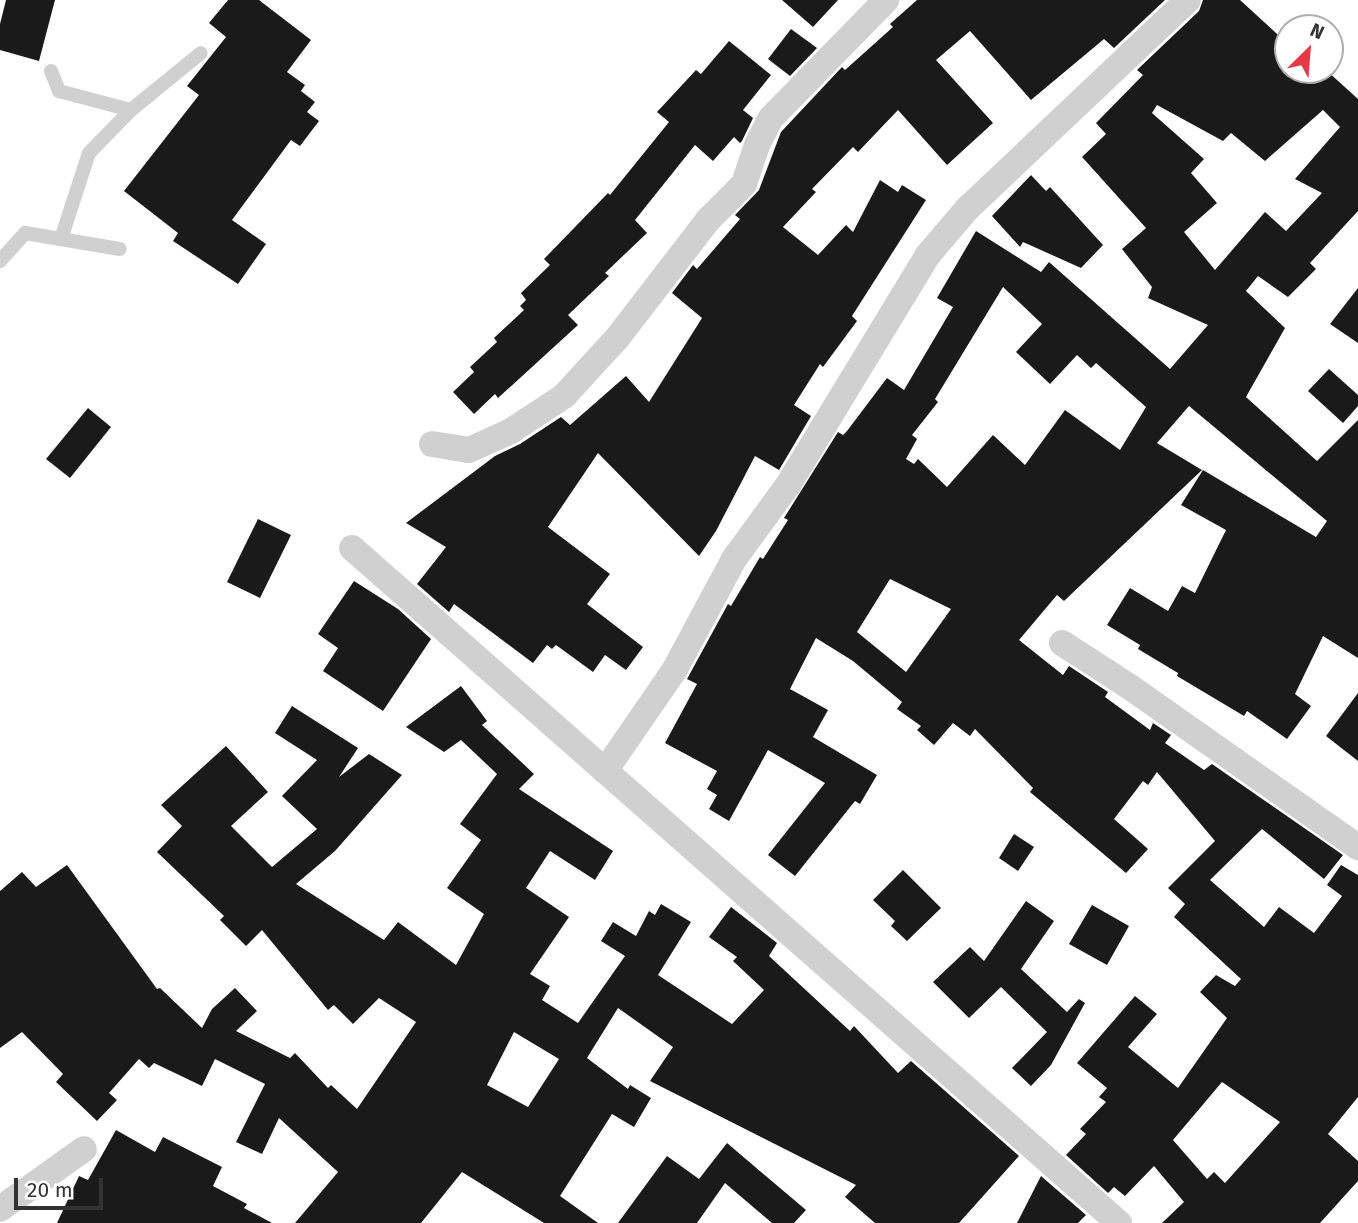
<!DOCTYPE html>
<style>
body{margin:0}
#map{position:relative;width:1358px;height:1223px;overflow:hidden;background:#fff;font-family:"Fira Sans",sans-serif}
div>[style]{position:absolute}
.building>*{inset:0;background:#1a1a1a}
.lane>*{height:14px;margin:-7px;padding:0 7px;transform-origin:7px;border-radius:7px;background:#d0d0d0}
.street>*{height:26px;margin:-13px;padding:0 13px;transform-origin:13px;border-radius:13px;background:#d0d0d0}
span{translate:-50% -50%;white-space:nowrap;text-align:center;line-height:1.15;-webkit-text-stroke:7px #fff;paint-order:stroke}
.north{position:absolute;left:1274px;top:14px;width:70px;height:70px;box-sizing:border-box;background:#fff;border:2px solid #adadad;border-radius:50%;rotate:25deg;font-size:19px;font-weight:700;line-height:28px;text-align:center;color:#333}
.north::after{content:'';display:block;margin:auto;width:24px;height:32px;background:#e63946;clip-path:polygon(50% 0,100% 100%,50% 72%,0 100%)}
.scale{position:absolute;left:14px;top:1178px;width:89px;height:32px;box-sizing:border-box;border:4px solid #333;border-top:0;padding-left:9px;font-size:21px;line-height:24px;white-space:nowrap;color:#333;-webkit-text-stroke:5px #fff;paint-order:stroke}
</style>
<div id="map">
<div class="building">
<i style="clip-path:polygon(6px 0,55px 0,39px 61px,0 50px,0 24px)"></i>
<i style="clip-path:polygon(228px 0,259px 0,311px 40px,287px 72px,305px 85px,301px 91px,315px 102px,307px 112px,319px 121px,300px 146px,291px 140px,232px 220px,266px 244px,238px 284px,173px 241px,178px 233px,124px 191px,199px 95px,187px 86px,226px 37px,209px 23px)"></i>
<i style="clip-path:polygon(782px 0,838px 0,813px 27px)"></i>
<i style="clip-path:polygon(917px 0,1165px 0,1114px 48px,1104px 39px,1031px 100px,970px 31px,936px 60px,993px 123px,947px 165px,898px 110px,858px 152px,853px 147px,812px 189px,816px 192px,783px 227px,818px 255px,846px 225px,853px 232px,880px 180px,898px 192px,902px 185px,926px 200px,852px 316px,857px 321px,823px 367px,820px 364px,794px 405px,811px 416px,779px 470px,755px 456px,716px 531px,699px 556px,598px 453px,548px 527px,610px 574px,587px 604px,643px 647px,626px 670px,605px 655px,593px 672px,556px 645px,552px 649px,547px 645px,533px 663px,454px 604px,449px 612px,417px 584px,446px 547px,406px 523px,495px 456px,520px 444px,561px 417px,570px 425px,626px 376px,649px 402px,702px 318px,672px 293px,693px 265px,697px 269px,740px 219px,735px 215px,759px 190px,781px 132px,842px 67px,845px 70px,893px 27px,890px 24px)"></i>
<i style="clip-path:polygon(evenodd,1203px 0,1240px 0,1288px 44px,1288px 70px,1326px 70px,1358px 99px,1358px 211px,1310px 263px,1316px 269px,1288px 297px,1258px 276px,1246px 291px,1285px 328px,1246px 397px,1317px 461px,1358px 420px,1358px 658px,1323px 636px,1295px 694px,1311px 706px,1287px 739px,1247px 711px,1244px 716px,1177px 676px,1178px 673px,1138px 649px,1140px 645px,1107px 625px,1130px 588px,1168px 611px,1182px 586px,1195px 593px,1226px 530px,1181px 505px,1203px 470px,1316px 537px,1327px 521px,1189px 406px,1157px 443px,1202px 470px,1064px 601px,1057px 595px,1019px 640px,1063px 675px,1069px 666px,1108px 692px,1105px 697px,1150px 730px,1153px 723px,1171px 735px,1165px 743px,1204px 770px,1212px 764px,1343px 855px,1324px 879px,1262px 829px,1210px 880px,1264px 927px,1279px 907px,1314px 933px,1342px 896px,1327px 885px,1341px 865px,1358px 875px,1358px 1097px,1328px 1134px,1358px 1161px,1358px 1181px,1320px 1223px,1162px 1223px,1184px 1202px,1154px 1166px,1125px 1196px,1114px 1187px,1108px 1193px,1066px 1155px,1086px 1134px,1080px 1129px,1106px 1102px,1099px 1097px,1107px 1088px,1077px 1063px,1135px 996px,1157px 1014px,1128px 1047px,1178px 1088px,1227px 1018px,1200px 992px,1216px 975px,1235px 986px,1241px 979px,1174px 917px,1185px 904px,1168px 888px,1215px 841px,1157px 772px,1148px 785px,1143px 781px,1114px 819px,1148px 849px,1126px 873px,1030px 792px,1033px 788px,975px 729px,970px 736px,953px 723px,934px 745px,917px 730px,921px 726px,897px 709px,902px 702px,853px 661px,816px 638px,790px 689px,828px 710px,813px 737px,877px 775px,860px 804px,855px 801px,795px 876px,768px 855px,825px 783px,768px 750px,729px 821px,709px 809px,717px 795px,707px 789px,717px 771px,665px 743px,697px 684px,687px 679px,728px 604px,731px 606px,760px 557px,763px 559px,788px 520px,784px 518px,838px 432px,843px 435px,847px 431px,887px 378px,904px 390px,953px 307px,937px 298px,976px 231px,1041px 272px,1049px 262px,1170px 369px,1208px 325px,1148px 298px,1152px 287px,1122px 249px,1146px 228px,1082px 157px,1106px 134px,1096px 123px,1143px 75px,1137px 70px,1199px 11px,1203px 0,1157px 105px,1223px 141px,1231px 133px,1265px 161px,1323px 110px,1340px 127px,1295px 179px,1322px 193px,1286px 231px,1265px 212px,1215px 270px,1184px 232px,1217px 203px,1191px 173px,1204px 159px,1152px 113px,1157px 105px,1203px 0,1003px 287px,1042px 324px,1016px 352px,1050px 384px,1077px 355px,1091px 368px,1096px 363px,1146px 407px,1120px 450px,1065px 410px,1025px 465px,993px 435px,947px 487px,918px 459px,914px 464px,906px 459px,917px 439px,912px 435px,938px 402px,935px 399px,1003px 287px,1203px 0,890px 579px,951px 609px,906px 672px,857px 632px,890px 579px,1203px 0,1222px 1082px,1280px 1122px,1225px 1183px,1214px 1172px,1207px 1179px,1173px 1140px,1222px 1082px)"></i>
<i style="clip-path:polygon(791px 29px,817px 48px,790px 76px,768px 59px)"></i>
<i style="clip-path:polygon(729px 41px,771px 75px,743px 110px,753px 118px,742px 141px,740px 143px,734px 137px,713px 161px,695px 145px,635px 220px,647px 233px,605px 273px,609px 276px,568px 315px,578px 325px,498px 398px,495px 394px,474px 414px,453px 392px,474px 372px,470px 367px,497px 342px,494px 338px,524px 310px,520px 306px,526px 300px,521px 293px,550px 265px,544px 259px,608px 193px,610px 195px,669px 122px,657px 112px,696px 70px,701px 74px)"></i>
<i style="clip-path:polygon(1031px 175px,1046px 191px,1050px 187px,1103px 245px,1081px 268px,1023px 242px,1020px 247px,992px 216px)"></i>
<i style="clip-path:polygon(1358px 288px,1358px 343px,1330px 324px)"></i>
<i style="clip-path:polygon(1329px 369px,1358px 395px,1358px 406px,1343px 423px,1308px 391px)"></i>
<i style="clip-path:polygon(88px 408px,111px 427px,70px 478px,46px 459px)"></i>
<i style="clip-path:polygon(258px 519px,291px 535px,260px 598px,227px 582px)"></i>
<i style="clip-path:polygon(354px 581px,398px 609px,431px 639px,383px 711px,323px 671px,338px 648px,318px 634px)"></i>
<i style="clip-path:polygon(evenodd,461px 686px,487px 721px,482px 725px,534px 774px,519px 789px,613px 851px,595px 880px,550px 851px,526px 888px,569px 917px,530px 974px,550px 986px,542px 1000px,578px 1023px,625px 956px,601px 941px,613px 922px,636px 936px,649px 911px,655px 915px,661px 904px,691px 922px,658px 975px,732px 1024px,764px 990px,733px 961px,737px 957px,709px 937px,731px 907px,777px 943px,769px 956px,850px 1031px,854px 1026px,898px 1073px,911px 1061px,1019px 1156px,959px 1223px,875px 1223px,845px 1197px,856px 1185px,650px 1081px,673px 1047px,618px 1008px,587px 1058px,628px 1089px,630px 1085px,651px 1098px,634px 1127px,612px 1114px,560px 1196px,598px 1223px,544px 1223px,462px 1172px,421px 1223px,295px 1223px,338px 1172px,279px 1118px,262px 1154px,236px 1142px,265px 1084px,215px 1059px,202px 1086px,154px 1063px,149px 1068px,139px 1059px,109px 1093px,117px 1100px,97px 1121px,56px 1082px,63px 1074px,22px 1032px,0 1048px,0 891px,22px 872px,36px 887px,67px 865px,157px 989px,160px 988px,202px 1028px,212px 1009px,235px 988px,257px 1011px,236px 1031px,290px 1058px,295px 1053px,328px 1088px,331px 1085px,357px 1109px,416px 1022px,379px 998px,353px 1024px,334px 1005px,328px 1010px,262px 930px,246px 946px,220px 920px,224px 916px,157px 852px,182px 826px,161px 805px,226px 746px,268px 792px,231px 826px,272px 867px,317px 829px,282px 796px,317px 760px,275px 733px,292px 706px,358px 748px,339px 777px,369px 754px,402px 775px,335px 851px,296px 884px,384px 940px,398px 922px,456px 965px,484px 914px,447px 888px,481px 840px,460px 824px,497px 774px,461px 740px,444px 752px,406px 727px,461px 686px,514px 1032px,559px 1059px,528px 1107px,487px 1085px,514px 1032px)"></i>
<i style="clip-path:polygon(1358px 693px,1358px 761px,1326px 736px)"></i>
<i style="clip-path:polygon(1014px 834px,1034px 847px,1018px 871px,999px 858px)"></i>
<i style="clip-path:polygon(903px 870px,941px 908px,907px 941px,891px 926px,895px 921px,873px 900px)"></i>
<i style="clip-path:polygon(1026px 901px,1054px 921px,1021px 969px,1067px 1012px,1079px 999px,1085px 1003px,1051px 1065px,1031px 1086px,1012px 1068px,1047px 1032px,1001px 987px,969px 1018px,933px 982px,970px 947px,984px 961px)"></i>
<i style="clip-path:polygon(1092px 905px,1129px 926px,1107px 965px,1069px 944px)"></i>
<i style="clip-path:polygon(116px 1130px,155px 1152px,163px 1137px,222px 1167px,213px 1186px,247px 1204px,244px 1208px,272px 1223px,57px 1223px,79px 1176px,88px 1180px)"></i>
<i style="clip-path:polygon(727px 1143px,806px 1210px,794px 1223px,772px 1223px,725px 1183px,697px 1223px,618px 1223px,667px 1156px,699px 1179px)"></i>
<i style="clip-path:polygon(1041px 1176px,1086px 1215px,1078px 1223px,1017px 1223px)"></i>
</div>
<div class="lane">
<i style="left:51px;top:71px;width:22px;rotate:68deg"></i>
<i style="left:59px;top:91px;width:74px;rotate:14.8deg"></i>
<i style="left:61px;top:239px;width:90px;rotate:-72deg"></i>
<i style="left:89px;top:153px;width:60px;rotate:-45.7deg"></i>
<i style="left:131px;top:110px;width:90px;rotate:-39.2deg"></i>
<i style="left:0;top:261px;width:38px;rotate:-48deg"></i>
<i style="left:25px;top:233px;width:96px;rotate:9.6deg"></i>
</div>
<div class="street">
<i style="left:432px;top:444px;width:37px;rotate:9deg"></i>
<i style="left:469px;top:450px;width:46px;rotate:-24.3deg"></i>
<i style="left:511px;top:431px;width:64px;rotate:-33.4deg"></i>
<i style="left:564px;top:396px;width:80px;rotate:-47.5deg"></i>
<i style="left:618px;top:337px;width:148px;rotate:-52.4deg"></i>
<i style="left:708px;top:220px;width:51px;rotate:-45deg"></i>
<i style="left:744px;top:184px;width:41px;rotate:-71.6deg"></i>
<i style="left:757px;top:145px;width:30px;rotate:-63deg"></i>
<i style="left:771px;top:118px;width:165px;rotate:-45.7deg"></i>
<i style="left:352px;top:548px;width:1022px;rotate:41.35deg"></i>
<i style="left:1062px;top:643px;width:81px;rotate:32.9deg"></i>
<i style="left:1130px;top:687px;width:279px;rotate:35.1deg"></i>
<i style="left:605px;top:771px;width:124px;rotate:-55.5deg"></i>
<i style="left:675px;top:669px;width:125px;rotate:-61.8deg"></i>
<i style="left:734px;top:559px;width:92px;rotate:-53.9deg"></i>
<i style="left:788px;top:485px;width:268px;rotate:-58.7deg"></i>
<i style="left:927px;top:256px;width:62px;rotate:-49.6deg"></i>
<i style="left:967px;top:209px;width:304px;rotate:-43.4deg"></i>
<i style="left:0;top:1209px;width:103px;rotate:-35.5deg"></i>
</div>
<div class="north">N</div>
<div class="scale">20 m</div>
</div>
